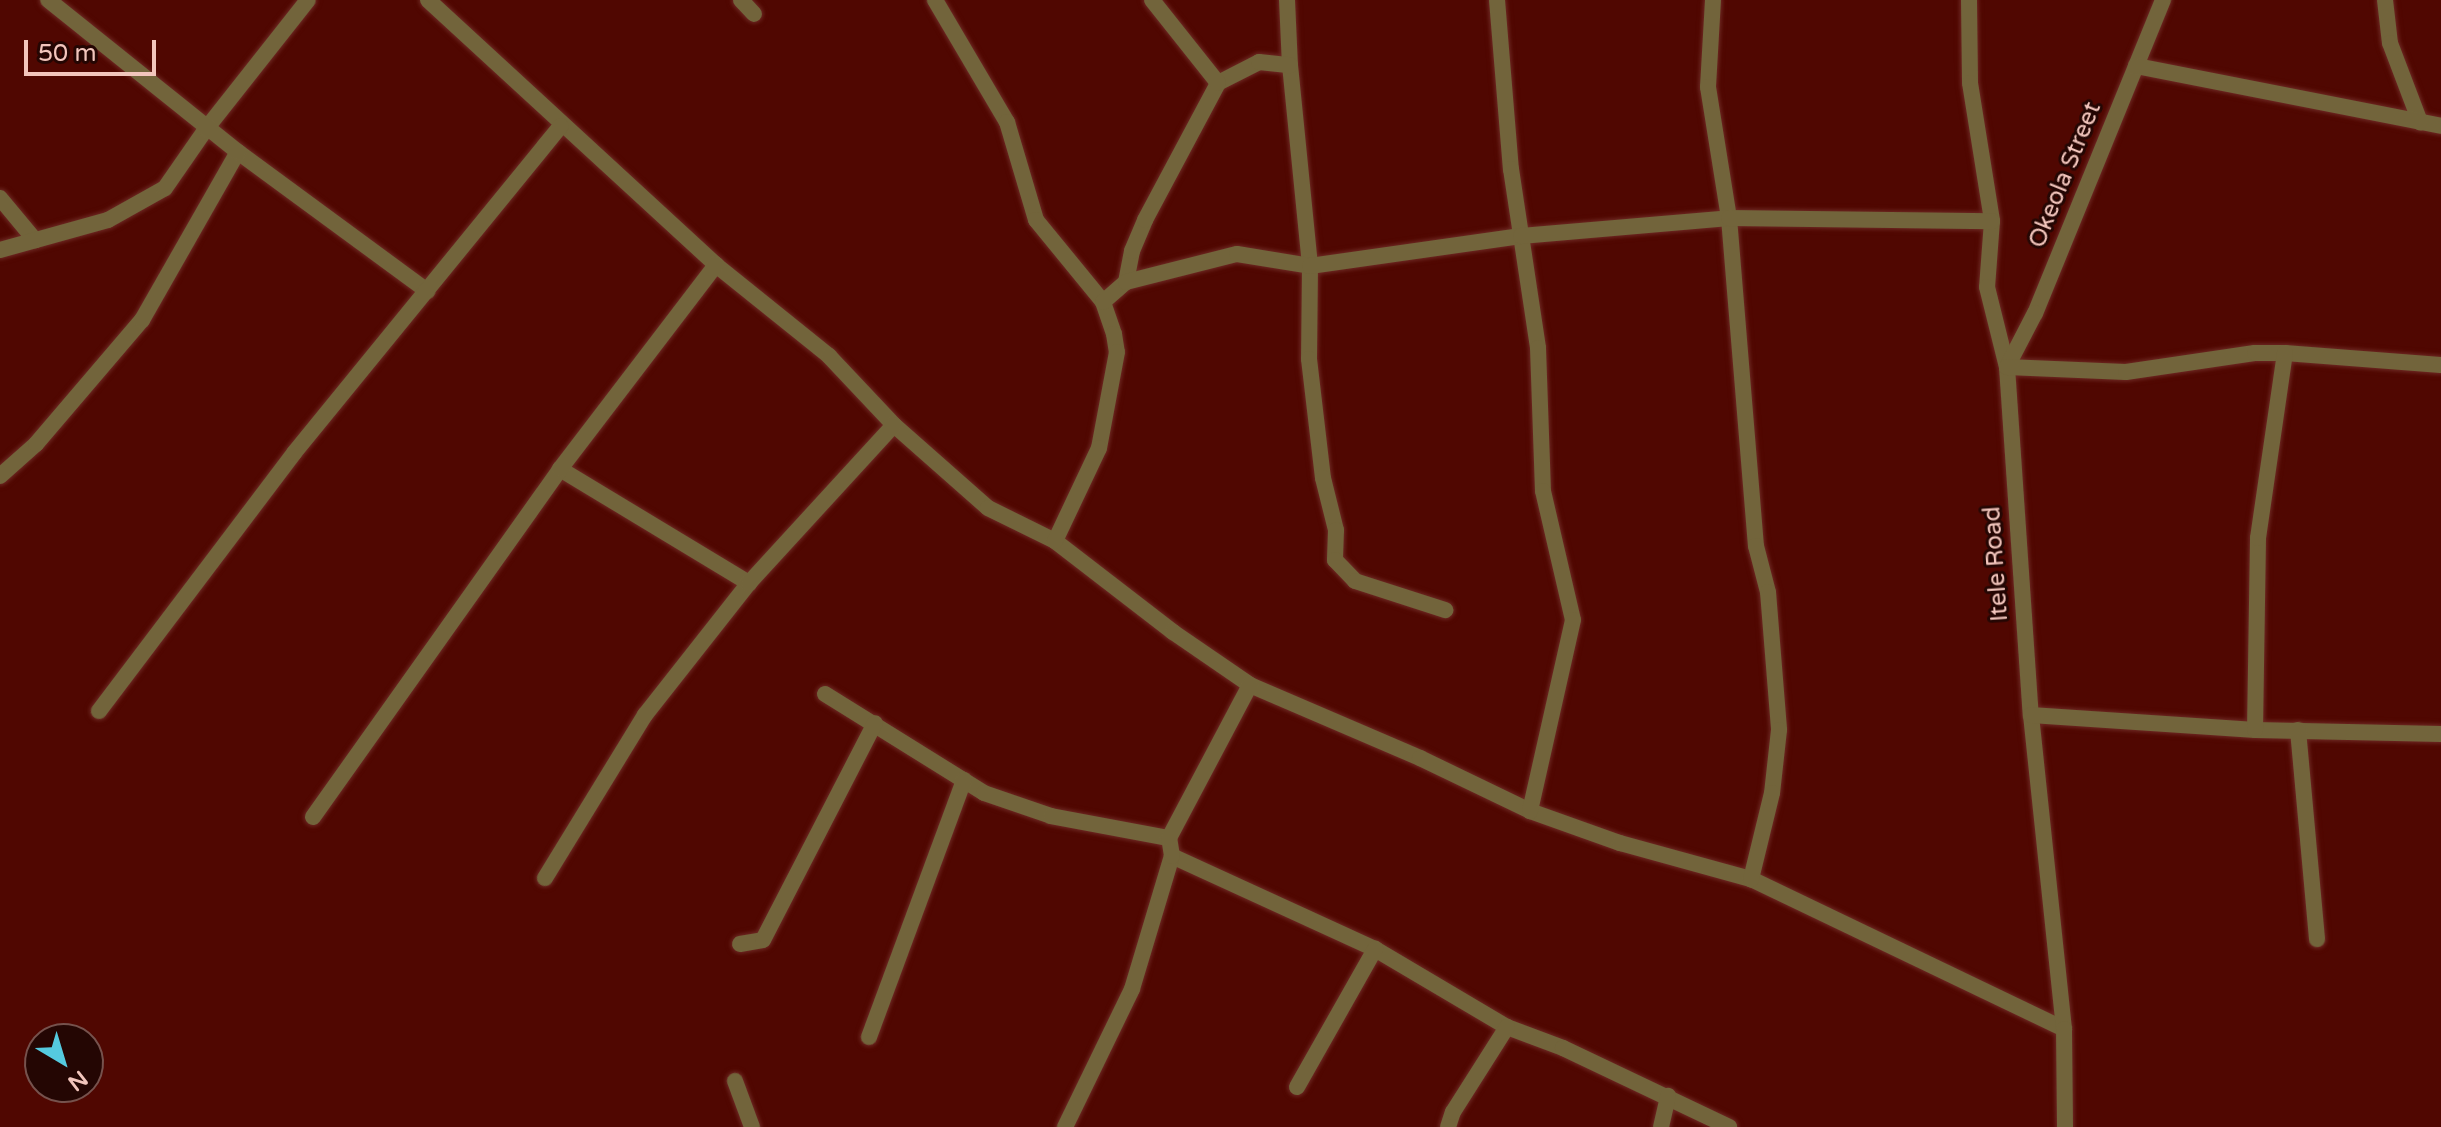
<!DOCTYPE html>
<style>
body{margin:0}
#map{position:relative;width:2441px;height:1127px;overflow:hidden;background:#500701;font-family:"Varela Round",sans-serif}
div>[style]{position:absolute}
.roads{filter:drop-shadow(0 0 2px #6d2923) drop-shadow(0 0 2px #6d2923)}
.minor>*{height:16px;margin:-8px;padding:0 8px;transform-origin:8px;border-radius:8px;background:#72643b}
span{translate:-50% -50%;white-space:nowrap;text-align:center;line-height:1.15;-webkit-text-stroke:6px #240603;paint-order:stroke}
.street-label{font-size:24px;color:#f2c5bc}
.north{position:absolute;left:24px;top:1023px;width:80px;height:80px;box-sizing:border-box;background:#240603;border:2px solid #76524d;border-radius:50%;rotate:142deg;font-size:22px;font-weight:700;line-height:32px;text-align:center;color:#f2c5bc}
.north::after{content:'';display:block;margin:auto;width:28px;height:36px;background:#55cadf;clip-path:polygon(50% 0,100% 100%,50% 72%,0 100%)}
.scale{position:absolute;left:24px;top:40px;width:132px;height:36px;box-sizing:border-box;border:4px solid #f2c5bc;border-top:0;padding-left:10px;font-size:24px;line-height:28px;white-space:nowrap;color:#f2c5bc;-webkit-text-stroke:6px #240603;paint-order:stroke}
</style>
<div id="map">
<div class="roads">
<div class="minor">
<i style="left:428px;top:0;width:391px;rotate:42.6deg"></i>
<i style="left:716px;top:265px;width:145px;rotate:38.8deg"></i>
<i style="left:829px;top:356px;width:95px;rotate:46.7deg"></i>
<i style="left:894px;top:425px;width:125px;rotate:41.4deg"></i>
<i style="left:988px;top:508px;width:75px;rotate:26.2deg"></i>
<i style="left:1055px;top:541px;width:149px;rotate:37.6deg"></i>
<i style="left:1173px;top:632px;width:93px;rotate:34.5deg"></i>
<i style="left:1250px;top:685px;width:185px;rotate:23.2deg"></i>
<i style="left:1420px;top:758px;width:122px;rotate:25.7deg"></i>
<i style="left:1530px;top:811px;width:96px;rotate:19.6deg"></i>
<i style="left:1620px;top:843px;width:136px;rotate:15.4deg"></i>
<i style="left:1751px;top:879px;width:347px;rotate:25.6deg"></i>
<i style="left:741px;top:0;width:19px;rotate:47deg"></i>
<i style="left:935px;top:0;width:142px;rotate:59.5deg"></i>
<i style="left:1007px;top:122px;width:102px;rotate:73.5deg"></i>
<i style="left:1036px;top:220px;width:106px;rotate:50.7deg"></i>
<i style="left:1103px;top:302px;width:34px;rotate:71deg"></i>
<i style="left:1114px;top:334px;width:18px;rotate:81deg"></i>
<i style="left:1117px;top:352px;width:98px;rotate:100.6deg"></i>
<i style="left:1099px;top:448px;width:103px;rotate:115.3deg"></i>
<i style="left:1287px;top:0;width:65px;rotate:87.4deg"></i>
<i style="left:1290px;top:65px;width:202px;rotate:84.3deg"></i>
<i style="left:1310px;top:266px;width:93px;rotate:90.6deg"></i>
<i style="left:1309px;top:359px;width:120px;rotate:83.3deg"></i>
<i style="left:1323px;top:478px;width:54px;rotate:76deg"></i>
<i style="left:1336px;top:530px;width:30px;rotate:92deg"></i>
<i style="left:1335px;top:560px;width:29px;rotate:46deg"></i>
<i style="left:1355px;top:581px;width:95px;rotate:17.9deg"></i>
<i style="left:1497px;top:0;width:170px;rotate:85.3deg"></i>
<i style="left:1511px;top:169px;width:181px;rotate:81.4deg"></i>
<i style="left:1538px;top:348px;width:143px;rotate:88deg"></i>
<i style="left:1543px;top:491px;width:132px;rotate:76.9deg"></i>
<i style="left:1573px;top:620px;width:196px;rotate:102.7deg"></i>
<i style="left:1713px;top:0;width:87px;rotate:93.3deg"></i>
<i style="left:1708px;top:87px;width:133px;rotate:80.9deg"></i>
<i style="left:1729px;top:218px;width:329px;rotate:85.3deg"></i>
<i style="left:1756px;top:546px;width:48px;rotate:75.4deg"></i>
<i style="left:1768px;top:592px;width:138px;rotate:85.4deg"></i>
<i style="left:1779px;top:730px;width:63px;rotate:96.3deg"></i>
<i style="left:1772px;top:793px;width:89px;rotate:103.7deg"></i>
<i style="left:1969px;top:0;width:83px;rotate:89.3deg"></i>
<i style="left:1970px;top:83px;width:140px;rotate:80.9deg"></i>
<i style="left:1992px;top:221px;width:66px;rotate:94.3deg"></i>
<i style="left:1987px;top:287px;width:82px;rotate:76deg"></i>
<i style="left:2007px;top:367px;width:349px;rotate:86.1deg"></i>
<i style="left:2031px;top:715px;width:316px;rotate:84deg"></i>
<i style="left:2064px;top:1029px;width:98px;rotate:89.4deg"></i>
<i style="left:2163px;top:0;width:338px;rotate:112.2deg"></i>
<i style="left:2035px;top:313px;width:61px;rotate:117.4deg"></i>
<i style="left:2007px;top:367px;width:119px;rotate:2.4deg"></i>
<i style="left:2126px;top:372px;width:130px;rotate:-8.4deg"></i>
<i style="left:2255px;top:353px;width:30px"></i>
<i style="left:2285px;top:353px;width:156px;rotate:4.4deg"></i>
<i style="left:2385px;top:0;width:43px;rotate:83.4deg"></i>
<i style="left:2390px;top:43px;width:85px;rotate:69.2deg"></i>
<i style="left:2136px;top:66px;width:311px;rotate:11.1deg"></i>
<i style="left:1218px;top:83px;width:46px;rotate:-27.1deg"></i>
<i style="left:1259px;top:62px;width:31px;rotate:6deg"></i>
<i style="left:238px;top:152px;width:235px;rotate:36.3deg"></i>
<i style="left:0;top:198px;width:55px;rotate:50.2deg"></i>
<i style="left:0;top:250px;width:112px;rotate:-15.5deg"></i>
<i style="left:108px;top:220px;width:65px;rotate:-29.3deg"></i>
<i style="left:165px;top:188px;width:72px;rotate:-55.2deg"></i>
<i style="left:206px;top:129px;width:164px;rotate:-51.7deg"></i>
<i style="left:1126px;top:282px;width:32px;rotate:-79deg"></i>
<i style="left:1132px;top:251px;width:34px;rotate:-67deg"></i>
<i style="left:1145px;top:220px;width:155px;rotate:-61.9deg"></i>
<i style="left:1218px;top:83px;width:106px;rotate:-128.5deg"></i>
<i style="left:1103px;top:302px;width:30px;rotate:-41deg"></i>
<i style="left:1126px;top:282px;width:114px;rotate:-14.2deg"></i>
<i style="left:1237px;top:254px;width:74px;rotate:9.3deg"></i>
<i style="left:1310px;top:266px;width:213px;rotate:-8.1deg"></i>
<i style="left:1521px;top:236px;width:209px;rotate:-4.9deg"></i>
<i style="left:1729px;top:218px;width:263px;rotate:0.7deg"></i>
<i style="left:560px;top:469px;width:221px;rotate:31.1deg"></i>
<i style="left:0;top:476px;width:48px;rotate:-41.6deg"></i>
<i style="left:36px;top:444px;width:163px;rotate:-49.5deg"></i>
<i style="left:142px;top:320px;width:193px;rotate:-60.3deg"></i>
<i style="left:238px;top:152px;width:243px;rotate:-141.3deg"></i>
<i style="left:825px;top:694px;width:187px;rotate:31.9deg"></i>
<i style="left:984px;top:793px;width:71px;rotate:18.9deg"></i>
<i style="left:1051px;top:816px;width:120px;rotate:10.6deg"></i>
<i style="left:99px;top:711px;width:323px;rotate:-52.9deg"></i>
<i style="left:294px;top:453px;width:422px;rotate:-50.8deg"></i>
<i style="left:2031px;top:715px;width:225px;rotate:3.8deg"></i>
<i style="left:2255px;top:730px;width:186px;rotate:1.2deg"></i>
<i style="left:2255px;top:730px;width:192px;rotate:-89.1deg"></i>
<i style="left:2258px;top:538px;width:187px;rotate:-81.7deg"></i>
<i style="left:2298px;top:730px;width:210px;rotate:84.8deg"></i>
<i style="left:313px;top:817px;width:427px;rotate:-54.6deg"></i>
<i style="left:560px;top:469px;width:257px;rotate:-52.6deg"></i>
<i style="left:1172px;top:856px;width:223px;rotate:24.6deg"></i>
<i style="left:1375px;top:949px;width:153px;rotate:30.6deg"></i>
<i style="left:1507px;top:1027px;width:60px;rotate:20.6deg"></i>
<i style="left:1563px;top:1048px;width:184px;rotate:25.4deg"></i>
<i style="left:545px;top:878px;width:191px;rotate:-58.5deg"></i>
<i style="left:645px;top:715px;width:168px;rotate:-51.8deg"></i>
<i style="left:749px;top:583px;width:214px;rotate:-47.5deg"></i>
<i style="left:740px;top:944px;width:23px;rotate:-10deg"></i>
<i style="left:763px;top:940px;width:244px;rotate:-62.7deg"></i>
<i style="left:869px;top:1037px;width:274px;rotate:-69.7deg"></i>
<i style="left:735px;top:1081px;width:49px;rotate:69.7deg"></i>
<i style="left:1297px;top:1087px;width:159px;rotate:-60.5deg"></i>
<i style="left:1065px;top:1127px;width:153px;rotate:-64.1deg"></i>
<i style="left:1132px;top:989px;width:139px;rotate:-73.3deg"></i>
<i style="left:1172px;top:856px;width:18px;rotate:-99deg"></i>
<i style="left:1169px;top:838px;width:173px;rotate:-62.1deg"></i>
<i style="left:1448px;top:1127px;width:16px;rotate:-72deg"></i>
<i style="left:1453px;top:1112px;width:101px;rotate:-57.6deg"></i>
<i style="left:1661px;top:1127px;width:32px;rotate:-77deg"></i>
</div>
</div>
<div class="street-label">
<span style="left:2065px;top:175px;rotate:-68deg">Okeola Street</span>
<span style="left:1996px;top:564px;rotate:-94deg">Itele Road</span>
</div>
<div class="north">N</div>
<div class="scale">50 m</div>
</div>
